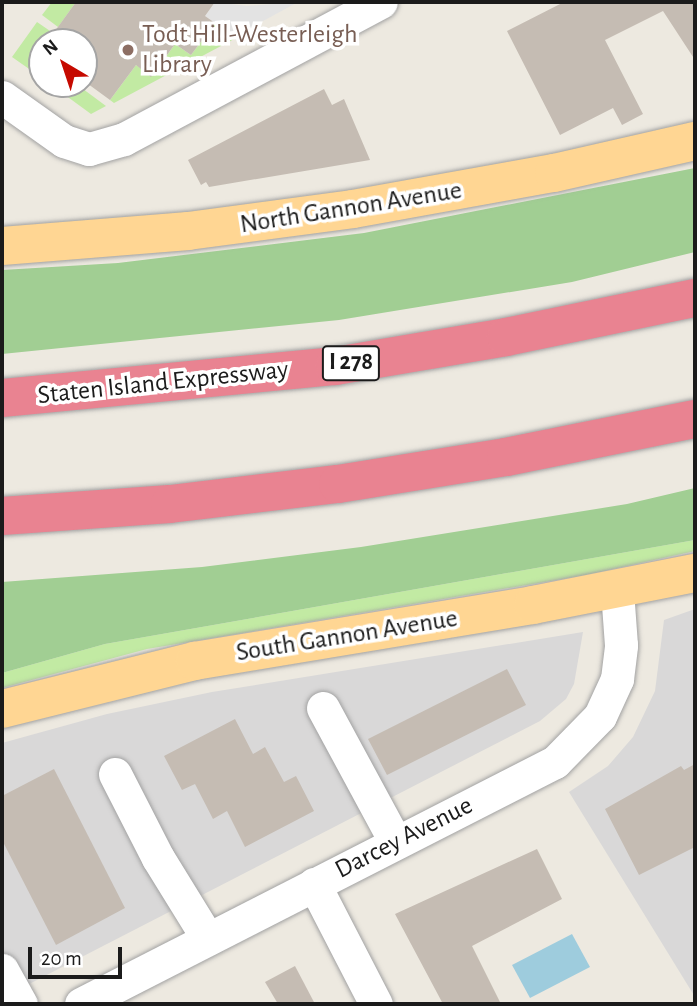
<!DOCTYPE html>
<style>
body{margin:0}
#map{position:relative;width:697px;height:1006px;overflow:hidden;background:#ede9e0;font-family:"Alegreya Sans",sans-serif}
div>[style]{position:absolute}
.residential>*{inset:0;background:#d9d8d8}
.grass>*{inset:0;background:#c2eaa3}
.forest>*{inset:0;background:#a1ce93}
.parking>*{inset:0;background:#e3e3e3}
.water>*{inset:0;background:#9eccdd}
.building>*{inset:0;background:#c5bcb3}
.roads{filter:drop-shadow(0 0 2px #a2a2a2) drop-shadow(0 0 2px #a2a2a2)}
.minor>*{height:33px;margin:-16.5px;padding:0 16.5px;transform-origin:16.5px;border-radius:16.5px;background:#fff}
.major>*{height:38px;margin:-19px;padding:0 19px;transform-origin:19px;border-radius:19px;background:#ffd693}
.highway>*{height:38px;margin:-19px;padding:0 19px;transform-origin:19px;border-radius:19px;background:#e98391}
.dots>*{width:19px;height:19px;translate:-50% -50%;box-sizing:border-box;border:4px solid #fff;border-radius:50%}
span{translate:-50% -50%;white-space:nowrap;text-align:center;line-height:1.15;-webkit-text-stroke:7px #fff;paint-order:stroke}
.shield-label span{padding:2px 5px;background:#fff;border:2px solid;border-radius:5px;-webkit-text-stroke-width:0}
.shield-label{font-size:24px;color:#1b1b1b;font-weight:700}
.education-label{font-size:26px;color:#785e54}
.left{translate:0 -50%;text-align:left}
.street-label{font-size:26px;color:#1b1b1b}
.frame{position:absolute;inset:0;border:4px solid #1b1b1b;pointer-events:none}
.north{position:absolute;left:28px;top:28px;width:70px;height:70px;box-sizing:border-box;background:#fff;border:2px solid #a4a4a4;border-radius:50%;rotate:321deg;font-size:19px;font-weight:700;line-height:28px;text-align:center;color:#1b1b1b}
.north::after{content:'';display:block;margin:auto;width:24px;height:32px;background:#c60a00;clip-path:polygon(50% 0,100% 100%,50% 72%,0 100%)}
.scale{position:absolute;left:28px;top:947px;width:94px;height:32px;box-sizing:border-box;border:4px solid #1b1b1b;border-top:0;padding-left:9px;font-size:21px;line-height:24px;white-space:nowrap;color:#1b1b1b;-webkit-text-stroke:5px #fff;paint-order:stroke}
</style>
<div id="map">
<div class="residential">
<i style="clip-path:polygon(695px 609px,695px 997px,569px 792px,608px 766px,633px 737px,655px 691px,664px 620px)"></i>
<i style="clip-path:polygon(583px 632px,574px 684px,566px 699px,540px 721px,2px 998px,2px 743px,107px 714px,212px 692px)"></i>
</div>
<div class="grass">
<i style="clip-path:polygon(52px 2px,76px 2px,58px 27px,42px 15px)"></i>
<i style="clip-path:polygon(37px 22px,53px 33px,42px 42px,41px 50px,30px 52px,33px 61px,42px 63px,42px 78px,12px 57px)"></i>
<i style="clip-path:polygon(215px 23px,236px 38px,114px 103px,110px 100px,136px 65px,152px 76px,175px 44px,191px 55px)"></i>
<i style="clip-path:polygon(50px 84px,79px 86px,106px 106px,91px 114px)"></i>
<i style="clip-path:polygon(695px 540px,695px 551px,586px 575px,147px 649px,2px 688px,2px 673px,105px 644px)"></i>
</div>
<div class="forest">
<i style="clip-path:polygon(695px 168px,695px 252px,572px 282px,339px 320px,2px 354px,2px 270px,118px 263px,364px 233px)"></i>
<i style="clip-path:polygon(695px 488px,695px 540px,105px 644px,2px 673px,2px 582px,202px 567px,361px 547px,627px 504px)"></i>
</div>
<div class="parking">
<i style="clip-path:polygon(215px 2px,247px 6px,298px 2px,234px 37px,205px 16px)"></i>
</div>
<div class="water">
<i style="clip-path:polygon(572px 934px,590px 967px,530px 998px,512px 965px)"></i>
</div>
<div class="building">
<i style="clip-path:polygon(76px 2px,215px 2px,205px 16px,215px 23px,191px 55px,175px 44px,151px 77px,136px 65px,110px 100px,84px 81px,84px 42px,47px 42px)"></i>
<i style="clip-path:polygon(564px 2px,695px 2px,695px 60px,663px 11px,605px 40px,643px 114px,622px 125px,613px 108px,560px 135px,507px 31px)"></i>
<i style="clip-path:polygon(324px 89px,332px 105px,344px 99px,370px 160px,209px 187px,206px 182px,201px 185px,188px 160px)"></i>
<i style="clip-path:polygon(507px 669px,526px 705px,387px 775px,368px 739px)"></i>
<i style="clip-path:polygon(235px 719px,253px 754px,265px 747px,284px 782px,296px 776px,314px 811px,245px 847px,227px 811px,213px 819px,195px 784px,182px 790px,164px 756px)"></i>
<i style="clip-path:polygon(695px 764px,695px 847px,639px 875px,605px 809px,681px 766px,684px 770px)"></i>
<i style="clip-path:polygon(54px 769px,125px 908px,56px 945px,2px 840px,2px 796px)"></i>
<i style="clip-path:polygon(537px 849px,562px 899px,472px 946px,501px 1004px,443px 1004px,395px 914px)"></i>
<i style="clip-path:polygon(295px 966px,315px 1004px,278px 1004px,265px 982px)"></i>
</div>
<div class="roads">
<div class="minor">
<i style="left:2px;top:97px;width:76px;rotate:35.4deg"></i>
<i style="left:64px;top:141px;width:26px;rotate:18deg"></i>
<i style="left:89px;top:149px;width:36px;rotate:-16deg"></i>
<i style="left:124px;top:139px;width:291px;rotate:-28.1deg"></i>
<i style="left:323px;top:708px;width:153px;rotate:61.6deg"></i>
<i style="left:115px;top:774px;width:94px;rotate:62.9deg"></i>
<i style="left:158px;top:858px;width:95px;rotate:58.3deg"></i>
<i style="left:314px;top:884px;width:135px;rotate:62.7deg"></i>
<i style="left:2px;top:970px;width:39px;rotate:61deg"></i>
<i style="left:81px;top:1004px;width:532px;rotate:-27.05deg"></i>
<i style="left:555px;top:762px;width:64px;rotate:-45.6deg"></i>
<i style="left:600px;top:716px;width:41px;rotate:-65.3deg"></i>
<i style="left:617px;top:679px;width:34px;rotate:-83deg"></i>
<i style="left:621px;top:645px;width:55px;rotate:-94.2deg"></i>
</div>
<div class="major">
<i style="left:2px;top:246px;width:187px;rotate:-4.6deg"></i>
<i style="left:188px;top:231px;width:166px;rotate:-7.6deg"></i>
<i style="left:353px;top:209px;width:204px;rotate:-10.2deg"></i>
<i style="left:554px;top:173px;width:145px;rotate:-12.8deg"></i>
<i style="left:2px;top:709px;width:199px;rotate:-14deg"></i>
<i style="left:195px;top:661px;width:343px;rotate:-9.4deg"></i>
<i style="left:533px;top:605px;width:165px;rotate:-11.2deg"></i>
</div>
<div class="highway">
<i style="left:2px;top:398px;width:335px;rotate:-5.5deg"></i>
<i style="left:335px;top:366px;width:173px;rotate:-9.6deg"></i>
<i style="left:506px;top:337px;width:193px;rotate:-11.7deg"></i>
<i style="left:2px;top:516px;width:168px;rotate:-4.1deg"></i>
<i style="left:170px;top:504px;width:169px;rotate:-6.8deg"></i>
<i style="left:338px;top:484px;width:170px;rotate:-9.1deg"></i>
<i style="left:506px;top:457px;width:193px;rotate:-11.4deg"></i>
</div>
</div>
<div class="dots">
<i style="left:128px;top:50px;background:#8d6e63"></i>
</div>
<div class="shield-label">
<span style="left:351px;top:363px">I 278</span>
</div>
<div class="education-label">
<span class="left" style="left:142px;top:50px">Todt Hill-Westerleigh<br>Library</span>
</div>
<div class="street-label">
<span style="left:351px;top:208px;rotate:-9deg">North Gannon Avenue</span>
<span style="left:163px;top:383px;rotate:-6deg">Staten Island Expressway</span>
<span style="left:347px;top:636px;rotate:-9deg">South Gannon Avenue</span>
<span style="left:404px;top:838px;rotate:-27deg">Darcey Avenue</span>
</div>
<div class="frame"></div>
<div class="north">N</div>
<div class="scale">20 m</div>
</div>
